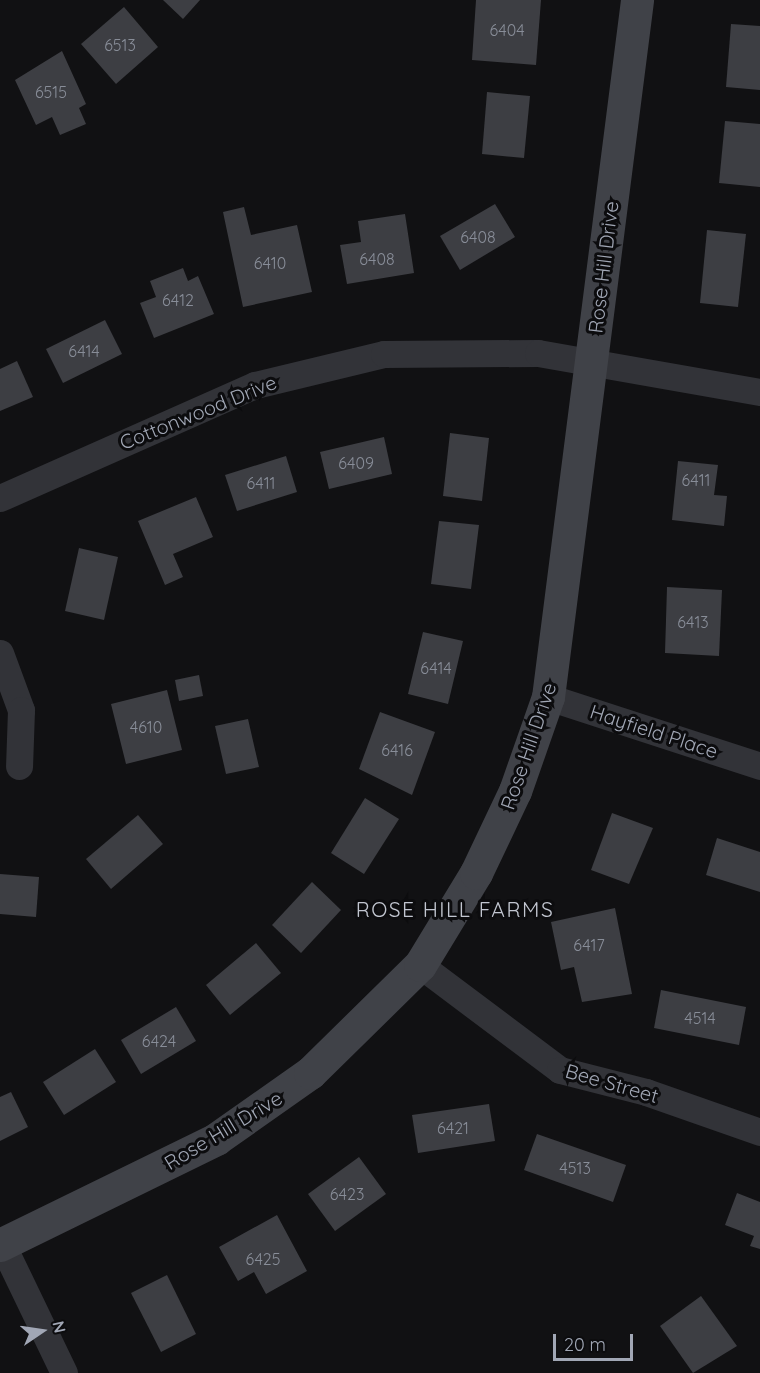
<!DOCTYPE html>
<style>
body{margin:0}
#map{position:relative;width:760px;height:1373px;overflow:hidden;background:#111113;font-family:Quicksand,sans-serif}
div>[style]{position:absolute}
.building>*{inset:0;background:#3d3e43}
.street>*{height:27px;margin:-13.5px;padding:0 13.5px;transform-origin:13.5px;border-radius:13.5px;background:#323338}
.secondary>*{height:33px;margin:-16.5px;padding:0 16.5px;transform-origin:16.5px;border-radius:16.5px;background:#404248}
span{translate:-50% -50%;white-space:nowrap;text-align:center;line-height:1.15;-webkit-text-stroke:6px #0c0c0e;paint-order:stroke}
.number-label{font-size:16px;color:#888d98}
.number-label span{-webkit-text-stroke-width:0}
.street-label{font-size:20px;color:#a1a7b5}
.neighbourhood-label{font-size:21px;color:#c2c6d0;letter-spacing:1.5px}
.north{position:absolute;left:12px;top:1301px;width:60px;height:60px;-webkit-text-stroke:4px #0c0c0e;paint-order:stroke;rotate:77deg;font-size:16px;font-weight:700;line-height:24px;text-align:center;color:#a1a7b5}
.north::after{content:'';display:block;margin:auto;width:21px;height:27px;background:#a1a7b5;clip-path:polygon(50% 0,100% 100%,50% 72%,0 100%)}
.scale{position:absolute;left:553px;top:1334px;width:80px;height:27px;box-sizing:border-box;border:3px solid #a1a7b5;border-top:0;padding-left:8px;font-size:18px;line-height:21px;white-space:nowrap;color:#a1a7b5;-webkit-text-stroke:4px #0c0c0e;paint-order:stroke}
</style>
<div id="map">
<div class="building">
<i style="clip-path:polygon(163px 0,200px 0,183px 19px)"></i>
<i style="clip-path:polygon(476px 0,541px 0,536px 65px,472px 60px)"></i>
<i style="clip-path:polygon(124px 7px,158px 47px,116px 84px,81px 44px)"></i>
<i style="clip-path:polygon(731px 24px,760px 26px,760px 90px,726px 87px)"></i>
<i style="clip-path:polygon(62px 51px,86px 104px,79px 108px,86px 124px,60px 135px,52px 117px,36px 125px,15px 80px)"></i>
<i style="clip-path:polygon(487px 92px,530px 96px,524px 158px,482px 154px)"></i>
<i style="clip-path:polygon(725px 121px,760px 124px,760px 187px,719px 183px)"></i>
<i style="clip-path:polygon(495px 204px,515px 237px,460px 270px,440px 236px)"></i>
<i style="clip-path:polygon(244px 207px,251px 235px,297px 225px,312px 292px,243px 307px,223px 212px)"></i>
<i style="clip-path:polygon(405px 214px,414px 273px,347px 284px,340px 245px,361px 242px,358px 221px)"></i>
<i style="clip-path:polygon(707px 230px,746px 234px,738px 307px,700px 303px)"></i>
<i style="clip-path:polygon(183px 268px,188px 281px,198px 276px,214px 314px,154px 338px,140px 303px,156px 297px,150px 281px)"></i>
<i style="clip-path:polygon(105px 320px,122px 354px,63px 383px,46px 349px)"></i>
<i style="clip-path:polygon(17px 361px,33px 397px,0 411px,0 369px)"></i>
<i style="clip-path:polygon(450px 433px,489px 438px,482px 501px,443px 496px)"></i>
<i style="clip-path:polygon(384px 437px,392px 474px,329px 489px,320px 452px)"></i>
<i style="clip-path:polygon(286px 456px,297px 492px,237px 511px,225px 475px)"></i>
<i style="clip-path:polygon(678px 461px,718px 465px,714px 495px,727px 496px,724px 526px,672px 520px)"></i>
<i style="clip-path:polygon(196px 497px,213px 537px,173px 554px,183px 577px,165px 585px,138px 521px)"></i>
<i style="clip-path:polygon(439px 521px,479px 525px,471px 589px,431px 584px)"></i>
<i style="clip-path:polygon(79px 548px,118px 557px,104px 620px,65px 611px)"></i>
<i style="clip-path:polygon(667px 587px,722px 590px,719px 656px,665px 653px)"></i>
<i style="clip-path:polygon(423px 632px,463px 641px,448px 704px,408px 694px)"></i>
<i style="clip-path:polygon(199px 675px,203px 696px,179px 701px,175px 680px)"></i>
<i style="clip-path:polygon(167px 690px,182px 750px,126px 764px,111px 704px)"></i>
<i style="clip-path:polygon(380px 712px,435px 732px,412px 795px,359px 769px)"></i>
<i style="clip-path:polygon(248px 719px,259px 767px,226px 774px,215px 726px)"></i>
<i style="clip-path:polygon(365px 798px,399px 819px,364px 874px,331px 853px)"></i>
<i style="clip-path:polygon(612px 813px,653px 828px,629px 884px,591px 870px)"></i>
<i style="clip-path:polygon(138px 815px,163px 844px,111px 889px,86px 859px)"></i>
<i style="clip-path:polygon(717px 838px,760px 852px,760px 892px,706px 875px)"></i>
<i style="clip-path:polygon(0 874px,39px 877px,36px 917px,0 914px)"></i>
<i style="clip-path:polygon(312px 882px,341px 910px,301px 953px,272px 925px)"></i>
<i style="clip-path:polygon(615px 908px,632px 994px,582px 1002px,574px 967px,561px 970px,551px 922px)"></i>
<i style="clip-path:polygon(256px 943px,281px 973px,230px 1015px,206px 985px)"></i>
<i style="clip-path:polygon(661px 990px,746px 1007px,739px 1045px,654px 1028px)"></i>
<i style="clip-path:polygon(176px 1007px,196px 1041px,141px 1074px,121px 1040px)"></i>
<i style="clip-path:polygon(95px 1049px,116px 1082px,64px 1115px,43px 1082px)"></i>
<i style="clip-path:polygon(11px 1092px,28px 1127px,0 1141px,0 1097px)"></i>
<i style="clip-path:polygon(489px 1104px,495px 1141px,418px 1153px,412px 1115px)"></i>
<i style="clip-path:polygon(537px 1134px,626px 1165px,613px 1202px,524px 1170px)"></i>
<i style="clip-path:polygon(359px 1157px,386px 1194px,335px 1231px,308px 1194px)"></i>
<i style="clip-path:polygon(737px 1193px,760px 1202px,760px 1249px,750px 1246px,754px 1236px,725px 1225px)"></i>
<i style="clip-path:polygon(277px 1215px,307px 1271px,266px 1294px,254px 1272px,238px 1281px,219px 1247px)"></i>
<i style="clip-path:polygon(167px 1275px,196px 1334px,161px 1352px,131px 1293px)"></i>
<i style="clip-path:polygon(701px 1296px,737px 1346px,693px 1373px,660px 1326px)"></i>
</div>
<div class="street">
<i style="left:0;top:498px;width:279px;rotate:-23.9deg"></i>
<i style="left:255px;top:385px;width:133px;rotate:-13.5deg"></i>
<i style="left:384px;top:354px;width:154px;rotate:-0.4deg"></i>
<i style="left:538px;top:353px;width:225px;rotate:10deg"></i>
<i style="left:0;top:653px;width:61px;rotate:69.8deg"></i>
<i style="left:21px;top:710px;width:56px;rotate:92deg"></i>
<i style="left:548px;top:697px;width:223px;rotate:18deg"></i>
<i style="left:420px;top:965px;width:175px;rotate:36.9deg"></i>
<i style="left:560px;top:1070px;width:89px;rotate:14.3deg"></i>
<i style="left:646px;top:1092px;width:121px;rotate:19.3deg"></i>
<i style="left:2px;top:1244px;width:143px;rotate:64.3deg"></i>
</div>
<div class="secondary">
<i style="left:0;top:1245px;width:241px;rotate:-26.1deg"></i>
<i style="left:216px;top:1139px;width:115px;rotate:-35.1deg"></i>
<i style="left:310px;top:1073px;width:154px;rotate:-44.5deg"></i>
<i style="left:420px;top:965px;width:108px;rotate:-58.7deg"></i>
<i style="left:476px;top:873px;width:91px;rotate:-64.6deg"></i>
<i style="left:515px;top:791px;width:100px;rotate:-70.7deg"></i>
<i style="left:548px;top:697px;width:703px;rotate:-82.72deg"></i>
</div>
<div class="number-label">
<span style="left:507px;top:30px">6404</span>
<span style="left:120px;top:45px">6513</span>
<span style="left:51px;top:92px">6515</span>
<span style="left:478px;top:237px">6408</span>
<span style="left:377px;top:259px">6408</span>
<span style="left:270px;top:263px">6410</span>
<span style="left:178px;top:300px">6412</span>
<span style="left:84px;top:351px">6414</span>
<span style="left:356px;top:463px">6409</span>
<span style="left:696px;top:480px">6411</span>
<span style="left:261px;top:483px">6411</span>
<span style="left:693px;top:622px">6413</span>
<span style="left:436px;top:668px">6414</span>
<span style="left:146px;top:727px">4610</span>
<span style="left:397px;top:750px">6416</span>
<span style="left:589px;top:945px">6417</span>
<span style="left:700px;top:1018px">4514</span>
<span style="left:159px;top:1041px">6424</span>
<span style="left:453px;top:1128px">6421</span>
<span style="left:575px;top:1168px">4513</span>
<span style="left:347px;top:1194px">6423</span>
<span style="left:263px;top:1259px">6425</span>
</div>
<div class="street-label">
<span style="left:603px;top:267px;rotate:-83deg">Rose Hill Drive</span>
<span style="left:198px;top:412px;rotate:-22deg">Cottonwood Drive</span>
<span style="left:654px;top:731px;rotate:18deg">Hayfield Place</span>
<span style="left:528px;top:746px;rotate:-71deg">Rose Hill Drive</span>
<span style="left:612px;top:1083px;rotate:16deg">Bee Street</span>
<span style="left:223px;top:1130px;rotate:-31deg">Rose Hill Drive</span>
</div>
<div class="neighbourhood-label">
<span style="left:455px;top:909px">ROSE HILL FARMS</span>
</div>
<div class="north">N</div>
<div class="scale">20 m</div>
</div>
